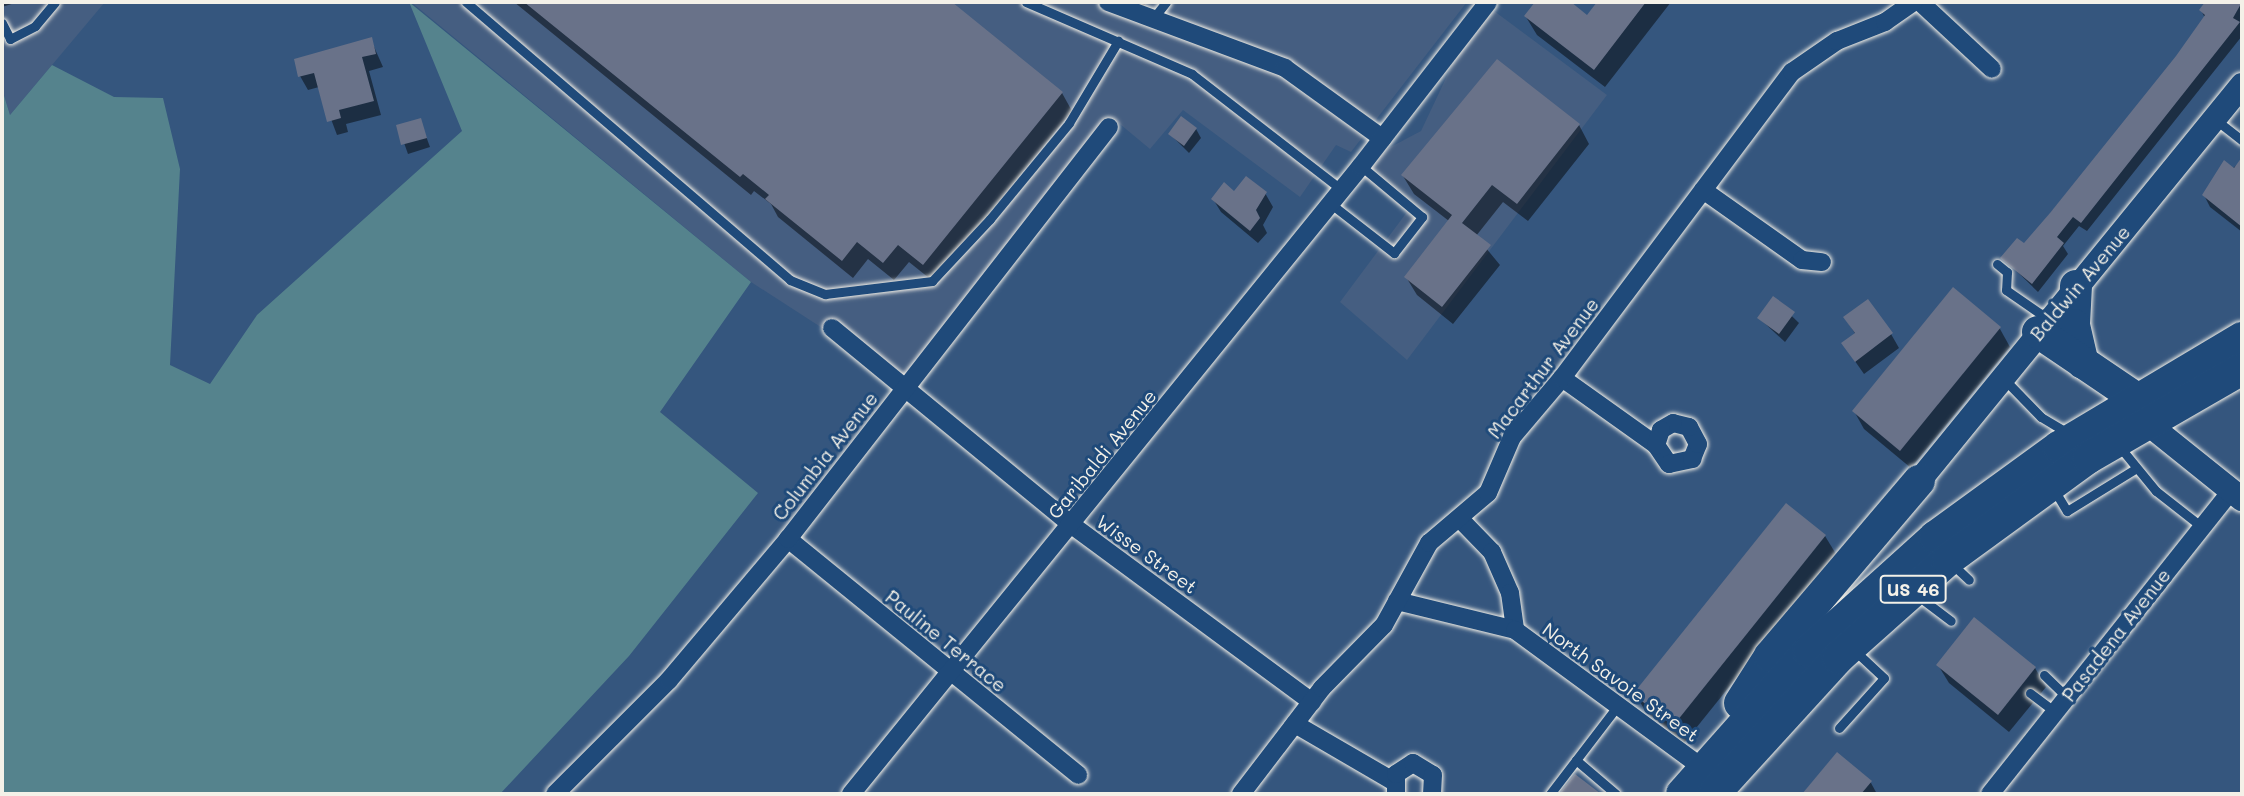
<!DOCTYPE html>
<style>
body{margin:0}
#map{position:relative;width:2244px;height:796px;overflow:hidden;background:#35567e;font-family:Mali,sans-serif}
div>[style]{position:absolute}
.built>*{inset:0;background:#455e81}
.green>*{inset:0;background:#55838d}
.shadow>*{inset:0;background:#0007}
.building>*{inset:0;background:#697289}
.roads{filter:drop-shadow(0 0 2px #f4f1e8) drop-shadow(0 0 2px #f4f1e8)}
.lane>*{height:9px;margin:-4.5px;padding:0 4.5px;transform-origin:4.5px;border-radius:4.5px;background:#1f4a7a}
.street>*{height:18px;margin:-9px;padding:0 9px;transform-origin:9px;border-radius:9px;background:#1f4a7a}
.secondary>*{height:24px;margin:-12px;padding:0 12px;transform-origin:12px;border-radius:12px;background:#1f4a7a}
.highway>*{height:32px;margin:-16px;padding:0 16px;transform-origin:16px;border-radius:16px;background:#1f4a7a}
span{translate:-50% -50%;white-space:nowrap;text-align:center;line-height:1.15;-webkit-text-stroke:6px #1f4a7a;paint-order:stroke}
.shield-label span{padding:2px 5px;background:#1f4a7a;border:2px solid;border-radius:5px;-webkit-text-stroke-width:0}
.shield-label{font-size:18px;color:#f4f1e8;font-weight:700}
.street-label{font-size:19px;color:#f4f1e8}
.frame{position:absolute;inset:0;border:4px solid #f4f1e8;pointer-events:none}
</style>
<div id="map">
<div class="built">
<i style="clip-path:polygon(2px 2px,105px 2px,10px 115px,2px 89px)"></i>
<i style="clip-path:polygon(411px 2px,1467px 2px,1351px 152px,1336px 145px,1300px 197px,1183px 110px,1150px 149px,1115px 120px,904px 381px,751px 282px)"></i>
<i style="clip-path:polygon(1482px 2px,1607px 95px,1407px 360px,1340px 302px,1407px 212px,1351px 168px,1421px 131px)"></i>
</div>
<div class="green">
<i style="clip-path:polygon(409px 2px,751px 282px,660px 412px,758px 493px,629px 656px,500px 794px,2px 794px,2px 89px,10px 115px,52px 65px,114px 97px,163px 98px,180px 169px,170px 365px,210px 384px,257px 315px,462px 131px)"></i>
</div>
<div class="shadow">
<i style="clip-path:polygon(2px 2px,18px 2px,2px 7px)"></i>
<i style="clip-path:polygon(514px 2px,909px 2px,919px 10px,925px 2px,949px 2px,1062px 93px,1072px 111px,934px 282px,909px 262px,894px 280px,868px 259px,853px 278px,778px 217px,771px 204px,754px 191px,751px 195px)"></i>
<i style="clip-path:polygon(1103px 2px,1147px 2px,1137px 14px)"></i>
<i style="clip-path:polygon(1537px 2px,1568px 2px,1588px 17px,1599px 2px,1671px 2px,1605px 87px,1537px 35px,1526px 17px)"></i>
<i style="clip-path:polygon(2207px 2px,2242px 2px,2242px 36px,2087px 231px,2079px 226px,2063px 246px,2068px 254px,2038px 292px,2003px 258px,2024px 246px,2177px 57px,2205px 18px,2201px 10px)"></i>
<i style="clip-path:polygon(371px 40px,383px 67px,369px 71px,381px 115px,346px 124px,348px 132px,337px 135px,319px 87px,308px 90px,300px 76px)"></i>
<i style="clip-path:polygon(420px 120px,430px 147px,408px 154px,398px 126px)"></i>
<i style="clip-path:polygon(1579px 125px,1589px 144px,1528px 221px,1503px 202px,1476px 236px,1500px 265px,1453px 324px,1417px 295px,1406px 277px,1449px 221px,1414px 194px,1403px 176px)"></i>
<i style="clip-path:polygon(1196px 129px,1201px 138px,1189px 153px,1170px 134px)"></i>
<i style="clip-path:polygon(2242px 160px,2242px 232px,2210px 207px,2204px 195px)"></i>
<i style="clip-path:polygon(1265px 193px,1273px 207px,1263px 225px,1267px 233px,1258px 243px,1221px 212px,1213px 199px)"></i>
<i style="clip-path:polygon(1953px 290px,2000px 329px,2010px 347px,1911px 468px,1864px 429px,1854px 411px)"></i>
<i style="clip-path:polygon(1773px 298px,1799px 323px,1785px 342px,1759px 318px)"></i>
<i style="clip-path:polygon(1845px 318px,1891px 334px,1899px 348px,1864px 374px,1843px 344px,1856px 335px)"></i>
<i style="clip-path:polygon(1825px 536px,1836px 554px,1684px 743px,1646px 712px,1635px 694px)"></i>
<i style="clip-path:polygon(1975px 619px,2035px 668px,2046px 687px,2009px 732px,1949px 683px,1938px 665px)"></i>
<i style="clip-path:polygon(1838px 755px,1871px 783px,1877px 794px,1805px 794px)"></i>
</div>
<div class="building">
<i style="clip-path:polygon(524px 2px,952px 2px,1063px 92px,923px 265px,898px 245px,883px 263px,857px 242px,842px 261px,765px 199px,769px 195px,743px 174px,740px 177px)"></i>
<i style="clip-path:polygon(1535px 2px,1571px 2px,1587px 15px,1597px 2px,1646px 2px,1594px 70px,1524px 16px)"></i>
<i style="clip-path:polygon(2205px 2px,2242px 2px,2233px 18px,2240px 22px,2081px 223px,2073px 217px,2057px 237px,2064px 243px,2032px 284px,2000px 258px,2017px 238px,2024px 243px,2050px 213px,2176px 56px,2205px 15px,2199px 10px)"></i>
<i style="clip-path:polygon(372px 37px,376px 54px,362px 57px,374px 101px,339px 110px,341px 118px,327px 122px,314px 73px,298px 77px,294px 59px)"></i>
<i style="clip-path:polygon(1497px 59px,1580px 124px,1517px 204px,1492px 185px,1462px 223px,1491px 245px,1442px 307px,1404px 277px,1452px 215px,1401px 175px)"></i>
<i style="clip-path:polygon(1181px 116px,1197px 128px,1184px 146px,1168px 134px)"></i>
<i style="clip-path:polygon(421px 118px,427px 138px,401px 145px,396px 125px)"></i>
<i style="clip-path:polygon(2242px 157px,2242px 227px,2202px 195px,2224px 160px,2234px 168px)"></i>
<i style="clip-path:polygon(1246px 176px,1267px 192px,1256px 210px,1260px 218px,1250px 231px,1211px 199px,1224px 182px,1234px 191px)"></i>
<i style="clip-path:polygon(1953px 287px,2001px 327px,1900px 451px,1852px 411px)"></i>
<i style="clip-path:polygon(1773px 296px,1795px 312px,1779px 334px,1757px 318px)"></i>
<i style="clip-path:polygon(1868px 299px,1893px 333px,1855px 362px,1841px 343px,1855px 333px,1843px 317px)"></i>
<i style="clip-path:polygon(1786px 503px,1826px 535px,1673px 726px,1633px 694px)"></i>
<i style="clip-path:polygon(1974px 617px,2036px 667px,1998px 715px,1936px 665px)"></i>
<i style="clip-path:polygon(1837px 752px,1872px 781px,1861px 794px,1802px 794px)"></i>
<i style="clip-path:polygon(1575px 774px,1601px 794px,1559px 794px)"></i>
</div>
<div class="roads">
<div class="lane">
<i style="left:466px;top:2px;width:427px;rotate:40.6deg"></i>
<i style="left:790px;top:280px;width:38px;rotate:22deg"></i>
<i style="left:825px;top:294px;width:108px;rotate:-6.9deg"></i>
<i style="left:932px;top:281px;width:85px;rotate:-46.9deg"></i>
<i style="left:990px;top:219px;width:124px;rotate:-50.5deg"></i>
<i style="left:1069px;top:123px;width:96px;rotate:-59.1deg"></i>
<i style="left:1026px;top:2px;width:181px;rotate:23.4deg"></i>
<i style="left:1192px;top:74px;width:190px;rotate:37.7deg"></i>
<i style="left:1152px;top:20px;width:23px;rotate:-52deg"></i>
<i style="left:2px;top:23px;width:18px;rotate:63deg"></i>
<i style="left:10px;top:39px;width:28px;rotate:-27deg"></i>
<i style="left:35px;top:26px;width:31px;rotate:-50deg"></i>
<i style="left:2216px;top:120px;width:33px;rotate:38deg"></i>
<i style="left:1331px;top:204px;width:80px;rotate:37.9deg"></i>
<i style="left:1394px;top:253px;width:46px;rotate:-52.1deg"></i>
<i style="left:1422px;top:217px;width:80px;rotate:-140.1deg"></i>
<i style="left:1997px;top:264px;width:13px;rotate:39deg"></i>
<i style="left:2007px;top:272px;width:18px;rotate:93deg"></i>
<i style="left:2006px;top:290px;width:51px;rotate:34.6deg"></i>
<i style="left:2004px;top:379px;width:53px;rotate:45.8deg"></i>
<i style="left:2041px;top:417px;width:31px;rotate:31deg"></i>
<i style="left:2119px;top:446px;width:58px;rotate:50.6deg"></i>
<i style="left:2156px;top:491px;width:58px;rotate:38deg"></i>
<i style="left:2053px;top:488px;width:27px;rotate:59deg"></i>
<i style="left:2067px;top:511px;width:80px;rotate:-31.7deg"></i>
<i style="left:1952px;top:564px;width:23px;rotate:43deg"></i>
<i style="left:1918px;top:596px;width:41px;rotate:37.1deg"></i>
<i style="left:2044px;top:675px;width:32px;rotate:44deg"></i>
<i style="left:2030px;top:693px;width:31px;rotate:37deg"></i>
<i style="left:1839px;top:728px;width:67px;rotate:-48deg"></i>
<i style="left:1884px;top:678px;width:41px;rotate:-137deg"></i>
<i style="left:1576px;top:760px;width:52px;rotate:40.4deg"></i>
<i style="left:1550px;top:794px;width:108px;rotate:-52.5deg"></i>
</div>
<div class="street">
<i style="left:1108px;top:2px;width:189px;rotate:20.4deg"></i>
<i style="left:1285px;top:68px;width:120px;rotate:35.8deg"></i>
<i style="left:1920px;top:2px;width:98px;rotate:42.9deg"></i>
<i style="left:1703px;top:190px;width:121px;rotate:35.3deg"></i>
<i style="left:1802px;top:260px;width:20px;rotate:6deg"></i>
<i style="left:832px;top:328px;width:310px;rotate:39.4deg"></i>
<i style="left:1072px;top:525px;width:298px;rotate:36.4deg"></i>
<i style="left:1562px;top:378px;width:115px;rotate:35.5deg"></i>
<i style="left:1656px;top:445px;width:23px;rotate:56deg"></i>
<i style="left:1669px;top:464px;width:24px;rotate:-12deg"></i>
<i style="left:1692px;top:459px;width:16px;rotate:-68deg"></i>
<i style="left:1698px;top:444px;width:19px;rotate:-118deg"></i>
<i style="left:1689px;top:427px;width:16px;rotate:-166deg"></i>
<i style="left:1673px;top:423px;width:14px;rotate:150deg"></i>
<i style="left:1661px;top:430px;width:16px;rotate:108deg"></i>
<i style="left:1460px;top:519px;width:46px;rotate:45.9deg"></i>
<i style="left:1492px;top:552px;width:45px;rotate:66.3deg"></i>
<i style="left:1510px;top:593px;width:37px;rotate:82deg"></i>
<i style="left:788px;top:539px;width:374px;rotate:39.1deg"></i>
<i style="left:1397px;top:601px;width:122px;rotate:13.8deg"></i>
<i style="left:1515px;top:630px;width:233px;rotate:36.3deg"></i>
<i style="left:1295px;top:724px;width:113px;rotate:30.2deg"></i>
<i style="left:555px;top:794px;width:161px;rotate:-45deg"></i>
<i style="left:669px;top:680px;width:185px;rotate:-49.8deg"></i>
<i style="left:788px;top:539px;width:522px;rotate:-52.08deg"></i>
<i style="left:851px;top:794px;width:809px;rotate:-50.92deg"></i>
<i style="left:1361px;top:166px;width:207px;rotate:-52.2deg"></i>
<i style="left:1241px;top:794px;width:133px;rotate:-52.6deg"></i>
<i style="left:1322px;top:688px;width:88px;rotate:-45.5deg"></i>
<i style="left:1384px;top:625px;width:94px;rotate:-61.2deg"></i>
<i style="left:1429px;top:543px;width:77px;rotate:-40.3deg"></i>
<i style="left:1488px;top:493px;width:61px;rotate:-66.8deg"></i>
<i style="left:1512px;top:437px;width:77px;rotate:-49.7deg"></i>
<i style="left:1562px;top:378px;width:383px;rotate:-53.1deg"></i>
<i style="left:1792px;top:72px;width:55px;rotate:-34.6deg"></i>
<i style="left:1837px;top:41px;width:52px;rotate:-21.6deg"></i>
<i style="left:1885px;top:22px;width:35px;rotate:-35deg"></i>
<i style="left:1396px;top:794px;width:20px;rotate:-90deg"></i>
<i style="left:1396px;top:774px;width:20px;rotate:-33deg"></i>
<i style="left:1413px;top:763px;width:23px;rotate:31deg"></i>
<i style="left:1433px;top:775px;width:19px;rotate:93deg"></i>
<i style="left:1990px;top:794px;width:389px;rotate:-51.5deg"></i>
</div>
<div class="secondary">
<i style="left:2147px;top:423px;width:122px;rotate:38.7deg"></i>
<i style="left:1919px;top:481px;width:511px;rotate:-50.8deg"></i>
</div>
<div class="highway">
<i style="left:2076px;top:286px;width:39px;rotate:93deg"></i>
<i style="left:2074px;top:325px;width:39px;rotate:77deg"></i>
<i style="left:2038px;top:332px;width:120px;rotate:34.1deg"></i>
<i style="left:1740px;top:703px;width:56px;rotate:-57.4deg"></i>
<i style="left:1770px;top:656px;width:230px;rotate:-49.6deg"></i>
<i style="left:1682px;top:794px;width:191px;rotate:-48.4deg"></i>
<i style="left:1809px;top:651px;width:170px;rotate:-42.1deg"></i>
<i style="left:1935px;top:537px;width:153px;rotate:-36deg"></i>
<i style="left:2059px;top:447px;width:213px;rotate:-30.8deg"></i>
<i style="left:1714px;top:794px;width:184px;rotate:-47.6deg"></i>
<i style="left:1838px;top:658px;width:147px;rotate:-41.7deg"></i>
<i style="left:1948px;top:560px;width:173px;rotate:-36.1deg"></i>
<i style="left:2088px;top:458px;width:178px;rotate:-30deg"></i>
</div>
</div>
<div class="shield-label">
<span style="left:1913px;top:589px">US 46</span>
</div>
<div class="street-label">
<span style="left:2080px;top:283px;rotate:-50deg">Baldwin Avenue</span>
<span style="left:1543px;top:368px;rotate:-53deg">Macarthur Avenue</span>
<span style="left:1102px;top:454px;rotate:-51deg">Garibaldi Avenue</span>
<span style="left:825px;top:456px;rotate:-52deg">Columbia Avenue</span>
<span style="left:1147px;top:554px;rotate:36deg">Wisse Street</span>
<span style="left:2116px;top:635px;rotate:-52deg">Pasadena Avenue</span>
<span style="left:946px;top:641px;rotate:39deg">Pauline Terrace</span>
<span style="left:1621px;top:682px;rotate:36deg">North Savoie Street</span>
</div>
<div class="frame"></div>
</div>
